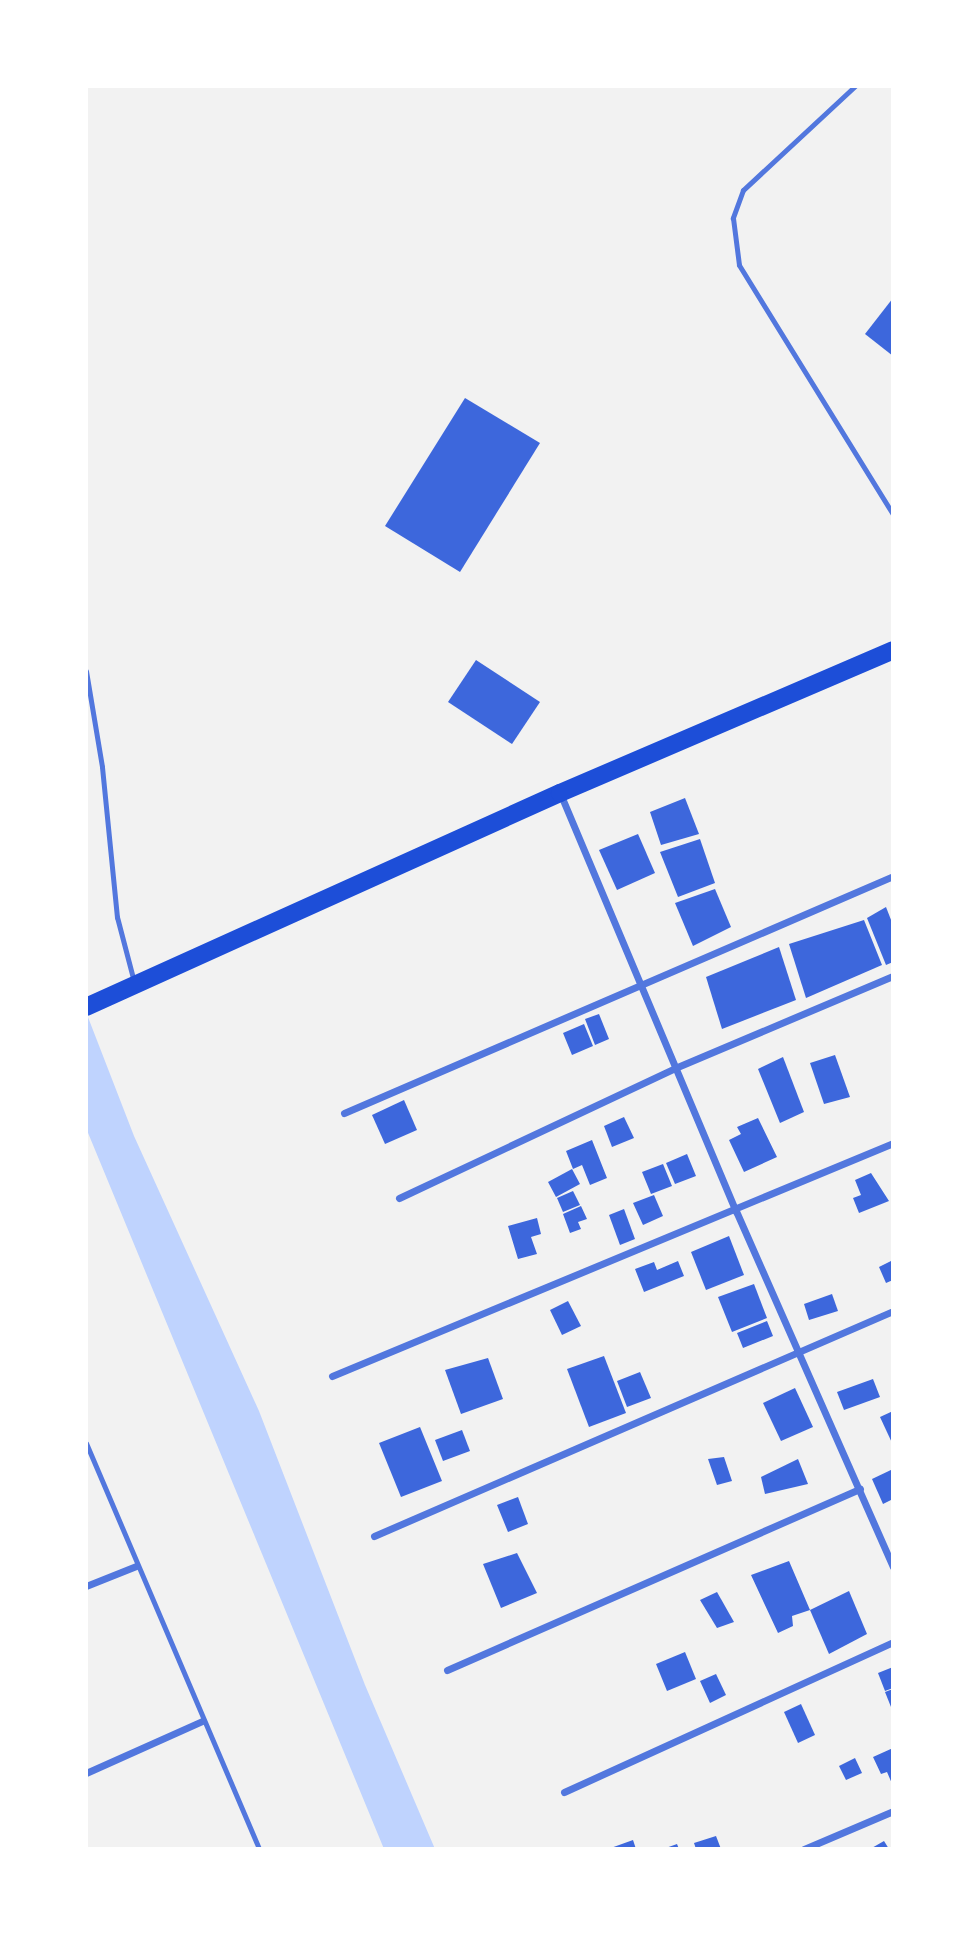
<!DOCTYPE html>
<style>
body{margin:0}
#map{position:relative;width:979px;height:1935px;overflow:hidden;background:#f2f2f2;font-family:"Noto Sans",sans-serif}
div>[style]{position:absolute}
.water>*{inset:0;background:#bfd3fe}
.building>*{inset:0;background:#3d67dc}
.service>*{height:5px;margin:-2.5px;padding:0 2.5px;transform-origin:2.5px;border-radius:2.5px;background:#5277de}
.minor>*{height:7px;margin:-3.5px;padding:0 3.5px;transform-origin:3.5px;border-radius:3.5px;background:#5277de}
.primary>*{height:18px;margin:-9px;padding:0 9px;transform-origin:9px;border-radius:9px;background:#1d4ed8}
span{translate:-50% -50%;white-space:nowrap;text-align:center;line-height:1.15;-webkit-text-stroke:5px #fff;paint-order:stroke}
.frame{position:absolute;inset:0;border:88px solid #fff;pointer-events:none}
</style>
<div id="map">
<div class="water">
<i style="clip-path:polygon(86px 1012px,134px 1136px,259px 1411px,365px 1685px,435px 1849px,384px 1849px,86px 1128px)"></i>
</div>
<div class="building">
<i style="clip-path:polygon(893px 298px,893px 356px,865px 334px)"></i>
<i style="clip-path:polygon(465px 398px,540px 443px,460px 572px,385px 526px)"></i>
<i style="clip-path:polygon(476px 660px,540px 702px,512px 744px,448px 702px)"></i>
<i style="clip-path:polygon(685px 798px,699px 834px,661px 845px,650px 812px)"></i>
<i style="clip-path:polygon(638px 834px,655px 873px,617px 890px,599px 850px)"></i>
<i style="clip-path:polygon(700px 839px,715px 883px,678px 897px,660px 852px)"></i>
<i style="clip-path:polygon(715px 889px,731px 927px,693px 946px,675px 903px)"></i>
<i style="clip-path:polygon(886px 907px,893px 925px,893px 962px,886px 965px,867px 918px)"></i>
<i style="clip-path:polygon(864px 920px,882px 965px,806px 998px,789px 944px)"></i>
<i style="clip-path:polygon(779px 947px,796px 1000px,722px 1029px,706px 977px)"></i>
<i style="clip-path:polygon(599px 1014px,609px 1039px,595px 1045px,585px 1019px)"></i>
<i style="clip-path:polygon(584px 1024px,593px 1046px,572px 1055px,563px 1033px)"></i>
<i style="clip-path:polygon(835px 1055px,850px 1097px,824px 1104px,810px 1063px)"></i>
<i style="clip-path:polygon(783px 1057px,804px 1112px,780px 1123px,758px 1069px)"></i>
<i style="clip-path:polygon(404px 1100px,417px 1130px,385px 1144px,372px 1115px)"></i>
<i style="clip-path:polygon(624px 1117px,634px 1138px,612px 1147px,604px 1126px)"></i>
<i style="clip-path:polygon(758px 1118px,777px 1157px,744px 1172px,729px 1140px,741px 1134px,737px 1127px)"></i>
<i style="clip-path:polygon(592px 1140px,607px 1178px,590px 1185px,582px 1165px,573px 1169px,566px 1151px)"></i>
<i style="clip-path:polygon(687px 1154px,696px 1176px,675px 1184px,666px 1163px)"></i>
<i style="clip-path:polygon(663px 1164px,672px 1186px,651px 1194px,642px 1172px)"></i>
<i style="clip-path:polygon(572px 1169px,580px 1184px,556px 1197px,548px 1182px)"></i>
<i style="clip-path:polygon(871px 1173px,889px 1201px,859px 1213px,853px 1198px,861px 1195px,855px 1180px)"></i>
<i style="clip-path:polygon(573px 1191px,580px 1205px,563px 1212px,557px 1198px)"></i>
<i style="clip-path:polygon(654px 1195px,663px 1216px,643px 1225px,633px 1203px)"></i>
<i style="clip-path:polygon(581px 1206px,587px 1219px,578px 1222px,581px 1229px,570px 1233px,563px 1214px)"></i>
<i style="clip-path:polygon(624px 1209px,635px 1239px,620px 1245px,609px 1215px)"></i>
<i style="clip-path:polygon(537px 1218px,541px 1234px,531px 1237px,537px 1254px,518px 1259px,508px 1226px)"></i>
<i style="clip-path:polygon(729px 1236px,744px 1275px,706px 1290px,691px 1252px)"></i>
<i style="clip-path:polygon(893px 1260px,893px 1280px,886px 1283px,879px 1267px)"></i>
<i style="clip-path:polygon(678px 1261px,684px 1276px,644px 1292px,635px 1269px,654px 1262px,657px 1270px)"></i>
<i style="clip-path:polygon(754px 1284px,767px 1318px,732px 1332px,718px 1297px)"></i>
<i style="clip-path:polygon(832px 1294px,838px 1311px,809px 1320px,804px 1304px)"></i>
<i style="clip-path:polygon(568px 1301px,581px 1326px,562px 1335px,550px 1310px)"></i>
<i style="clip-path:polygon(767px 1321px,773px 1336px,743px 1348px,737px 1333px)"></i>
<i style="clip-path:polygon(604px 1356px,626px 1413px,589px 1427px,567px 1369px)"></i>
<i style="clip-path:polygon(488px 1358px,503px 1399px,461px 1414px,445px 1370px)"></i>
<i style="clip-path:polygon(640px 1372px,651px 1398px,627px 1407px,617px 1381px)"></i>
<i style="clip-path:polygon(873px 1379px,880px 1397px,844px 1410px,837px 1392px)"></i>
<i style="clip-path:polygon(795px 1388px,813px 1427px,781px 1441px,763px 1403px)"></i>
<i style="clip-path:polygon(893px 1411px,893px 1445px,880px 1417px)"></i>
<i style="clip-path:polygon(420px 1427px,442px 1481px,401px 1497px,379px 1443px)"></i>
<i style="clip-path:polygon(462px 1430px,470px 1451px,443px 1461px,435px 1440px)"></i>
<i style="clip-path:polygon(724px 1457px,732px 1481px,717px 1485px,708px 1459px)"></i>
<i style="clip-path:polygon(798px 1459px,808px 1484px,765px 1494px,761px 1477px)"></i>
<i style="clip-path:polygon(893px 1469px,893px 1499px,883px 1504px,872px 1479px)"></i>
<i style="clip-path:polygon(518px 1497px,528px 1524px,508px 1532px,497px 1505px)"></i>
<i style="clip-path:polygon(517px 1553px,537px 1593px,501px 1608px,483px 1564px)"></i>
<i style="clip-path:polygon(789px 1561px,810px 1610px,792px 1616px,793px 1626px,778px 1633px,751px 1575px)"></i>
<i style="clip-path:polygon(849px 1591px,867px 1634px,829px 1654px,810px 1610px)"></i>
<i style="clip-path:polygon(717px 1592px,734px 1622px,717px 1628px,700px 1600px)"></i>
<i style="clip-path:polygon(685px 1652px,696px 1679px,667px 1691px,656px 1664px)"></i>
<i style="clip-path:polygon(893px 1667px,893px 1688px,885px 1691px,878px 1673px)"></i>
<i style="clip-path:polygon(716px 1674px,726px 1695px,710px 1703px,700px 1681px)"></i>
<i style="clip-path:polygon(893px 1689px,893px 1712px,885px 1692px)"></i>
<i style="clip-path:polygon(801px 1704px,815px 1735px,798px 1743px,784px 1712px)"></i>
<i style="clip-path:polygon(893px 1748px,893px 1786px,887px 1772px,881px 1774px,873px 1757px)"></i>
<i style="clip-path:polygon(855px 1758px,862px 1773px,846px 1780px,839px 1766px)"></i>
<i style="clip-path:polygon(716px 1836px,721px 1849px,696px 1849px,694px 1843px)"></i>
<i style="clip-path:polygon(633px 1840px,636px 1849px,608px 1849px)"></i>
<i style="clip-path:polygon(884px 1841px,889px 1849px,870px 1849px)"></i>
<i style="clip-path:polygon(677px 1844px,679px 1849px,663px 1849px)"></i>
</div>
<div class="service">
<i style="left:855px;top:86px;width:153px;rotate:137.1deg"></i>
<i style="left:743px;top:190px;width:30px;rotate:110deg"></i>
<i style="left:733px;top:218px;width:47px;rotate:82.7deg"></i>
<i style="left:739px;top:265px;width:293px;rotate:58.3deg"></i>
<i style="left:86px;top:671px;width:97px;rotate:80.5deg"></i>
<i style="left:102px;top:767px;width:151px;rotate:84.3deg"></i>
<i style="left:117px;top:917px;width:67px;rotate:75.3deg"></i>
<i style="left:86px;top:1443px;width:441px;rotate:66.9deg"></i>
</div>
<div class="minor">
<i style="left:560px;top:793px;width:454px;rotate:67.2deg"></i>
<i style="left:736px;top:1211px;width:389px;rotate:66.2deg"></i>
<i style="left:344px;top:1113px;width:596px;rotate:-23.34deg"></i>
<i style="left:399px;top:1198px;width:305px;rotate:-25.2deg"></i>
<i style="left:675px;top:1068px;width:237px;rotate:-22.9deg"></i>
<i style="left:332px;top:1376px;width:607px;rotate:-22.55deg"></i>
<i style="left:374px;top:1536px;width:566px;rotate:-23.44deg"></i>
<i style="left:86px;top:1586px;width:54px;rotate:-21.8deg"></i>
<i style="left:447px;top:1670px;width:451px;rotate:-23.7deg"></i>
<i style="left:86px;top:1773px;width:127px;rotate:-24.1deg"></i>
<i style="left:564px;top:1792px;width:362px;rotate:-24.5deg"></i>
<i style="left:804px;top:1849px;width:97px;rotate:-23.1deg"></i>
</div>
<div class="primary">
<i style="left:86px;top:1007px;width:520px;rotate:-24.3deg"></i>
<i style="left:560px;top:793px;width:362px;rotate:-23.2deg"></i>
</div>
<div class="frame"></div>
</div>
